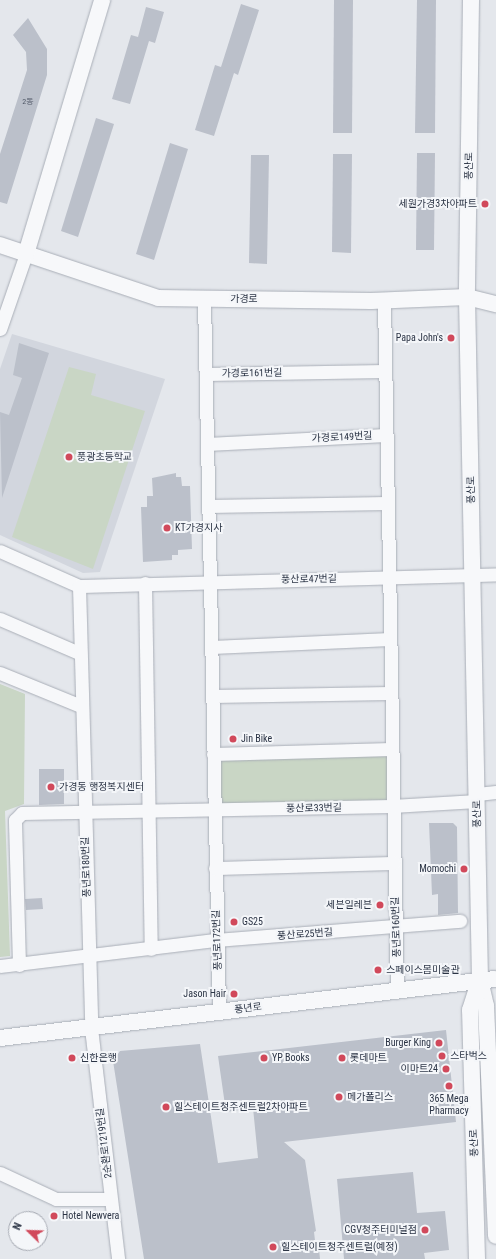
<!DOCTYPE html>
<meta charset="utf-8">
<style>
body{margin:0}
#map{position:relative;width:496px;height:1259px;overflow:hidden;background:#e4e7ec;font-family:"Roboto Condensed","Noto Sans KR",sans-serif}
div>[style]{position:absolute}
.built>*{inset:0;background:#d2d6de}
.green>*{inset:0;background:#c9d6c5}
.building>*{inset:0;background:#bbc0ca}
.roads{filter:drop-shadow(0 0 1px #a9aeb7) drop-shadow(0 0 1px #a9aeb7)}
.minor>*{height:13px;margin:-6.5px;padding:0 6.5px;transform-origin:6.5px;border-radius:6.5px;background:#f7f8fa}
.tertiary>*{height:16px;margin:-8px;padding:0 8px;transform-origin:8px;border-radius:8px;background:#f7f8fa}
.dots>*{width:11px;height:11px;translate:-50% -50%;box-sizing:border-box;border:2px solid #f4f6f9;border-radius:50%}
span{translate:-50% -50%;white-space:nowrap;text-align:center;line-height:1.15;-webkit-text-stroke:4px #f4f6f9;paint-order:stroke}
.number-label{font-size:8px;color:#4f5766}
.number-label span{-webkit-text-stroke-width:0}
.street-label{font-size:10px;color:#2b3445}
.poi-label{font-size:10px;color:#2b3445}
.right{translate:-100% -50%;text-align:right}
.left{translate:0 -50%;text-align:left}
.north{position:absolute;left:8px;top:1211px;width:40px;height:40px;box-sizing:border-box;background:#f4f6f9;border:1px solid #a4a8b1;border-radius:50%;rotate:293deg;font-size:11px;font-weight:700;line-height:16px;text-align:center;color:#2b3445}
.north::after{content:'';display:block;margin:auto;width:14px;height:18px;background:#d1495b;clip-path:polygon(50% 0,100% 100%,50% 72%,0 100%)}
</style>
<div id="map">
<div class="built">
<i style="clip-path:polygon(12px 334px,165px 379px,100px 572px,83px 573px,0 535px,0 369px)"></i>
</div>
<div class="green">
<i style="clip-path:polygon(69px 367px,96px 374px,91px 395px,145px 411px,93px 569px,12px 537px)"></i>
<i style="clip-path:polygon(0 684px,25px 694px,24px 804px,5px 811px,10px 956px,0 957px)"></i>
<i style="clip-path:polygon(387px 755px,388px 802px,219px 804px,219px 760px)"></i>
</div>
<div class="building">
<i style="clip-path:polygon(334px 0,353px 0,352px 133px,333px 133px)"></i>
<i style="clip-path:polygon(417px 0,436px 0,435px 133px,415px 133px)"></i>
<i style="clip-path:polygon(241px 4px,259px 10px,238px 75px,234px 73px,214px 136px,195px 130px,215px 65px,221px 67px)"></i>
<i style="clip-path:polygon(146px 7px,164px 12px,155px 43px,149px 41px,130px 104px,112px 99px,131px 35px,138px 37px)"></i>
<i style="clip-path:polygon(28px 18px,47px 49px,47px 75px,7px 204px,0 202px,0 154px,27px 70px,26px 52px,13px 35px)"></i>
<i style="clip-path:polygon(96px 118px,114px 124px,78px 237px,61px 231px)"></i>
<i style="clip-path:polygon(170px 143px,188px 149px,154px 260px,136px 254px)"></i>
<i style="clip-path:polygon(417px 153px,435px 153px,434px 250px,416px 250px)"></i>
<i style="clip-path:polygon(333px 154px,352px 154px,351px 253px,332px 252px)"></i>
<i style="clip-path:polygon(251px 155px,269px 155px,267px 264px,249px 263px)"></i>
<i style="clip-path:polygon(19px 343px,49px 353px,2px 498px,0 412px,9px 415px,22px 378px,13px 375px)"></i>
<i style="clip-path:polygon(176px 473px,176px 477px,181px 477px,182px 486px,190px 486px,192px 549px,178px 550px,178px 555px,172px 555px,172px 560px,143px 562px,141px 507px,147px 507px,147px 496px,153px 496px,152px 478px)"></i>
<i style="clip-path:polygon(39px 769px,64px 769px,64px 804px,39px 805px)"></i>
<i style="clip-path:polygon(429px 823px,453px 823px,457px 827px,458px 913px,438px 915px,438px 894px,432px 895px)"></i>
<i style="clip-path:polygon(42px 898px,43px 909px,26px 910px,25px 899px)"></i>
<i style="clip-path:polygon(446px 1030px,456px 1122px,284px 1142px,305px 1160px,316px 1231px,314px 1232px,316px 1249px,319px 1249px,320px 1259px,144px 1259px,113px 1061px,120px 1051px,200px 1044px,218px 1163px,258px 1158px,253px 1108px,226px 1112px,218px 1056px)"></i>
<i style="clip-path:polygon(413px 1172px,417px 1213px,445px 1211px,449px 1250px,424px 1253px,425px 1259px,344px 1259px,337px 1179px)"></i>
</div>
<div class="roads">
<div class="minor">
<i style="left:204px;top:299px;width:713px;rotate:88.79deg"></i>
<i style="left:384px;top:300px;width:690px;rotate:88.92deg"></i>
<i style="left:0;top:329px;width:79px;rotate:-70.9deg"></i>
<i style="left:206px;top:374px;width:179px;rotate:-1deg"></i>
<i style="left:207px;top:444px;width:179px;rotate:-2.9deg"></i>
<i style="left:208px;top:506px;width:179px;rotate:-1deg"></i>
<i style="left:0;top:551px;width:86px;rotate:23.9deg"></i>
<i style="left:79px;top:586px;width:417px;rotate:-1.6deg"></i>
<i style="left:145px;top:583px;width:366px;rotate:89.1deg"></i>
<i style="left:79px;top:586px;width:442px;rotate:88.4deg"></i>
<i style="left:91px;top:1028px;width:233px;rotate:83.3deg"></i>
<i style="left:0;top:619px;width:86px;rotate:23.3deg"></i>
<i style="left:212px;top:647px;width:178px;rotate:-2.6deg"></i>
<i style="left:0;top:673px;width:87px;rotate:22.2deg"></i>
<i style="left:212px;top:696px;width:178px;rotate:-1deg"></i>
<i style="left:213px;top:754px;width:178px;rotate:-1.6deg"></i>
<i style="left:477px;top:794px;width:19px;rotate:-6deg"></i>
<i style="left:215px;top:868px;width:179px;rotate:-1.6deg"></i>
<i style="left:19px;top:965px;width:145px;rotate:-91.6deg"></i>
<i style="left:15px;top:820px;width:10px;rotate:-45deg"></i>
<i style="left:22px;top:813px;width:370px;rotate:-1.1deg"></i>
<i style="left:392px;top:806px;width:85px;rotate:-3.4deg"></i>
<i style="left:0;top:966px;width:218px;rotate:-6.9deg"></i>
<i style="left:216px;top:940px;width:245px;rotate:-4.5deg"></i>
<i style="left:0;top:1173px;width:62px;rotate:24.9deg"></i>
<i style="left:56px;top:1199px;width:54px"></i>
</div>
<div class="tertiary">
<i style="left:471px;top:0;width:297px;rotate:90.8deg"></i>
<i style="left:467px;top:297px;width:683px;rotate:88.91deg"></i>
<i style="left:480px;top:980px;width:27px;rotate:77deg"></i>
<i style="left:486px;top:1006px;width:230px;rotate:87.5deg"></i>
<i style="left:0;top:245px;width:167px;rotate:18.5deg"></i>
<i style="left:158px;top:298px;width:213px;rotate:0.8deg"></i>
<i style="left:371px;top:301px;width:96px;rotate:-2.4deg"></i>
<i style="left:467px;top:297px;width:30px;rotate:14deg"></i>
<i style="left:26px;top:254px;width:265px;rotate:-73.3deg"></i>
<i style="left:0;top:1038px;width:499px;rotate:-6.8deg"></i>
<i style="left:477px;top:1259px;width:249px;rotate:-91.6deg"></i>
<i style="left:470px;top:1010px;width:32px;rotate:-72deg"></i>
</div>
</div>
<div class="dots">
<i style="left:485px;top:204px;background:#d1495b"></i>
<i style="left:451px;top:338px;background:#d1495b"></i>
<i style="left:69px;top:457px;background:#d1495b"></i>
<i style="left:167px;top:528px;background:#d1495b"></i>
<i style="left:233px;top:739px;background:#d1495b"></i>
<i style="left:51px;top:787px;background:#d1495b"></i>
<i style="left:464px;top:869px;background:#d1495b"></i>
<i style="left:380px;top:905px;background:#d1495b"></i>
<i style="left:234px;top:922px;background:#d1495b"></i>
<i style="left:378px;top:970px;background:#d1495b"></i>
<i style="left:234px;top:994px;background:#d1495b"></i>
<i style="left:439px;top:1043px;background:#d1495b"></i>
<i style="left:442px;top:1056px;background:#d1495b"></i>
<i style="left:72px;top:1058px;background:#d1495b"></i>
<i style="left:264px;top:1058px;background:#d1495b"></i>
<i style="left:342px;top:1058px;background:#d1495b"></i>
<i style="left:446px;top:1069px;background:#d1495b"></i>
<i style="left:449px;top:1086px;background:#d1495b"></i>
<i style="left:339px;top:1097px;background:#d1495b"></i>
<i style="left:166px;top:1107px;background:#d1495b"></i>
<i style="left:54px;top:1216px;background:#d1495b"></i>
<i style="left:425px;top:1230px;background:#d1495b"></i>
<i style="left:273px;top:1247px;background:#d1495b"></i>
</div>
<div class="number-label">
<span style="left:28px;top:102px">2동</span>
</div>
<div class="street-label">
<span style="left:469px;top:166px;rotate:-89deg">풍산로</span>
<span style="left:244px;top:299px">가경로</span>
<span style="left:252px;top:373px;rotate:-1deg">가경로161번길</span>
<span style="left:342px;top:437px;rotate:-3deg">가경로149번길</span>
<span style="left:471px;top:490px;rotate:-91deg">풍산로</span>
<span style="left:309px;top:579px;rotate:-1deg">풍산로47번길</span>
<span style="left:314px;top:808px;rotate:-1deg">풍산로33번길</span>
<span style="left:477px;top:814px;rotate:-91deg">풍산로</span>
<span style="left:86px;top:867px;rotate:-92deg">풍년로180번길</span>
<span style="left:396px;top:927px;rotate:-92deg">풍년로160번길</span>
<span style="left:305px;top:934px;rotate:-4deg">풍산로25번길</span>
<span style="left:217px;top:940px;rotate:-92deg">풍년로172번길</span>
<span style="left:248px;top:1008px;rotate:-7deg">풍년로</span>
<span style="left:104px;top:1143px;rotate:-97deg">2순환로1219번길</span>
<span style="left:474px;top:1143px;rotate:-92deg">풍산로</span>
</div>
<div class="poi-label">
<span class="right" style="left:477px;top:204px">세원가경3차아파트</span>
<span class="right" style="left:443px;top:338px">Papa John's</span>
<span class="left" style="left:77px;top:457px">풍광초등학교</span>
<span class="left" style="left:175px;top:528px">KT가경지사</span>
<span class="left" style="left:241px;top:739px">Jin Bike</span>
<span class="left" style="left:59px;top:787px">가경동 행정복지센터</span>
<span class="right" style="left:456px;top:869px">Momochi</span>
<span class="right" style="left:372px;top:905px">세븐일레븐</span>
<span class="left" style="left:242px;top:922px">GS25</span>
<span class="left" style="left:386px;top:970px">스페이스몸미술관</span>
<span class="right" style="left:226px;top:994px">Jason Hair</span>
<span class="right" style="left:431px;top:1043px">Burger King</span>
<span class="left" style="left:450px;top:1056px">스타벅스</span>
<span class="left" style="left:80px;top:1058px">신한은행</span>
<span class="left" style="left:272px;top:1058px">YP Books</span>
<span class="left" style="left:350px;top:1058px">롯데마트</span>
<span class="right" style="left:438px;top:1069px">이마트24</span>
<span class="left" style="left:347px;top:1097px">메가폴리스</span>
<span style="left:449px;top:1104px">365 Mega<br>Pharmacy</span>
<span class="left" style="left:174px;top:1107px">힐스테이트청주센트럴2차아파트</span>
<span class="left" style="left:62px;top:1216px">Hotel Newvera</span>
<span class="right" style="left:417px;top:1230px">CGV청주터미널점</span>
<span class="left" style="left:281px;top:1247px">힐스테이트청주센트럴(예정)</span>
</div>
<div class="north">N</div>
</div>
